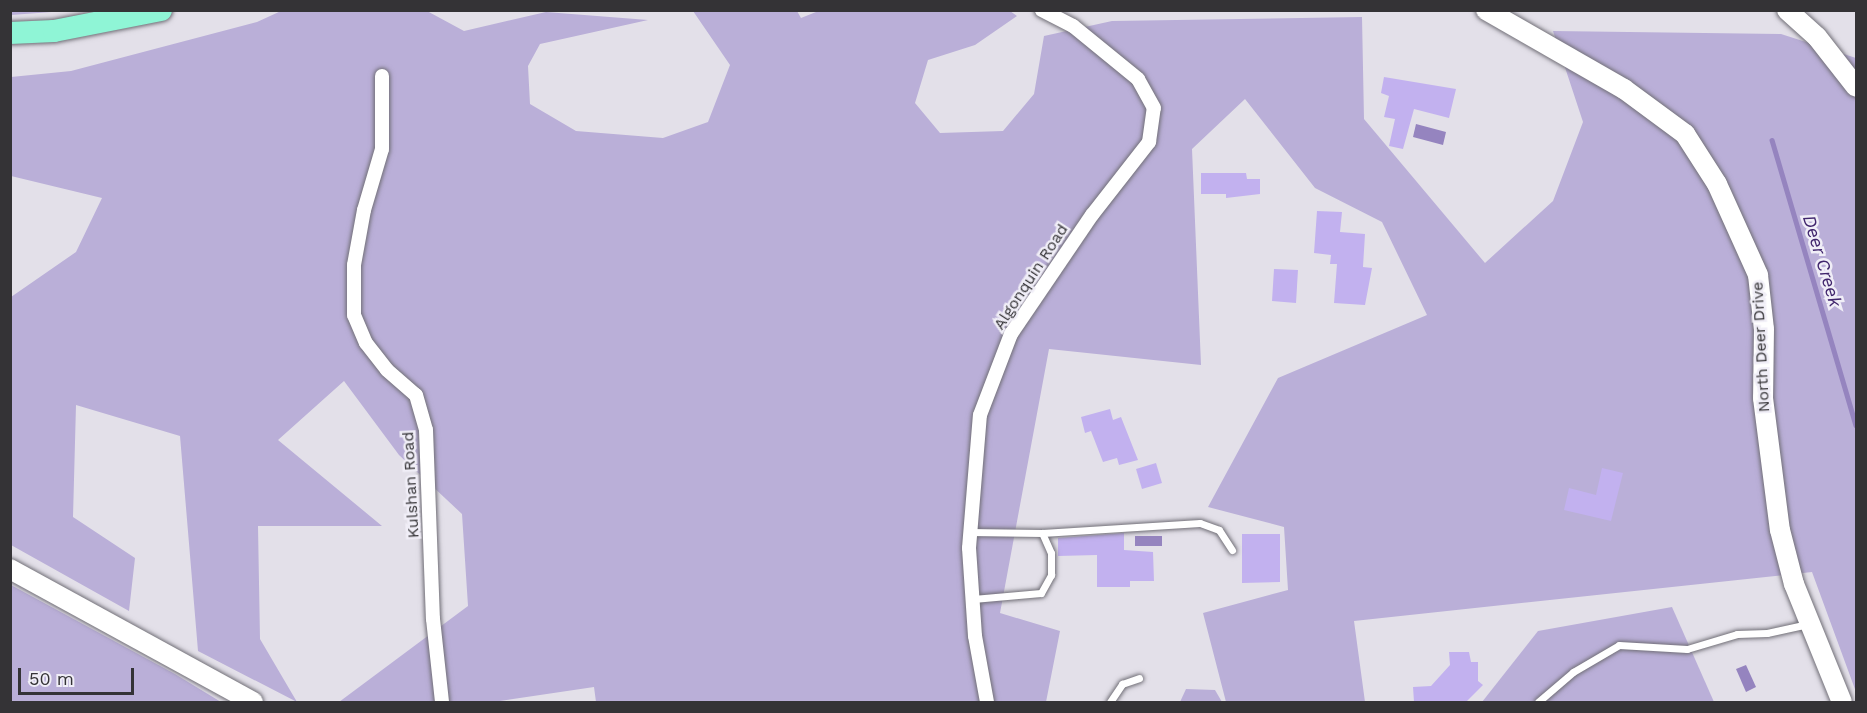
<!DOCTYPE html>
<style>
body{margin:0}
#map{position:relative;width:1867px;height:713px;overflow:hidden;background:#e3e0e9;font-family:"Work Sans",sans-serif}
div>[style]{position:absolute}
.green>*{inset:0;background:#baafd8}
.water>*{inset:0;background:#9584bf}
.stream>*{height:4.5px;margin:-2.25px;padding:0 2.25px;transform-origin:2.25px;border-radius:2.25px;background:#9584bf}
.building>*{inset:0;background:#c2b1ef}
.roads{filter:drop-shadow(0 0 2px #716f77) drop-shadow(0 0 2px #716f77)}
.lane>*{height:7px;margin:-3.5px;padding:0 3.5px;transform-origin:3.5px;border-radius:3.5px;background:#fff}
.street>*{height:14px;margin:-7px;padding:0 7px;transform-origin:7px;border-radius:7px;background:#fff}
.secondary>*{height:20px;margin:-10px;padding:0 10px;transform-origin:10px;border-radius:10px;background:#fff}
.primary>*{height:22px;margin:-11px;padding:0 11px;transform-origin:11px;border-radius:11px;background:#8ff5d6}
span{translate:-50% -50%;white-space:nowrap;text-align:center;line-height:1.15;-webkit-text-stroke:5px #f0eef7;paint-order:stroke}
.street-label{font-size:16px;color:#343336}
.water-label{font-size:18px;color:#40256c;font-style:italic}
.frame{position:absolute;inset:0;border:12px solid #343336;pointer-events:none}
.scale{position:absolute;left:18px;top:668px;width:116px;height:27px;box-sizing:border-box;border:3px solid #343336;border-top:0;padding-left:8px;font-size:18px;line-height:21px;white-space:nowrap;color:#343336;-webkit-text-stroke:4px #f0eef7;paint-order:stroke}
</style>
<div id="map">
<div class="green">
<i style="clip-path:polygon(11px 10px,65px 10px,65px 11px,11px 15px)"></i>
<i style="clip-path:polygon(821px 10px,1010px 11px,1017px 16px,975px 45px,928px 60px,915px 103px,940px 133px,1003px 131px,1034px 94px,1044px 36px,1112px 21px,1362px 17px,1364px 119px,1485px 263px,1553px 201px,1583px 122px,1553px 31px,1781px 34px,1856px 58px,1856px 692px,1812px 572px,1354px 621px,1365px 702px,1226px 702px,1203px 613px,1288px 590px,1284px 527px,1208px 507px,1278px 378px,1427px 315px,1382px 222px,1315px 188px,1245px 99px,1192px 149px,1201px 365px,1049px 349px,1000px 613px,1060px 631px,1046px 702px,596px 702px,594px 687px,493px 702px,339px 702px,468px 606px,462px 514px,399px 455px,344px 381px,278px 440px,382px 526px,258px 526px,260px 639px,297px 702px,198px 651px,180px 436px,76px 405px,73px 517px,135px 558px,129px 611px,11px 545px,11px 297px,76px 252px,102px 198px,11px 176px,11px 77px,71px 71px,257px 22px,281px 11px,427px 11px,464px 31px,546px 12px,648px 20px,540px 44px,528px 66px,530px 104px,576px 131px,663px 138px,708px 122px,730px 65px,693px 11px,797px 11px,801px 18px)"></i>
<i style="clip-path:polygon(11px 585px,175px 674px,221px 702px,11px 702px)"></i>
<i style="clip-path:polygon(1672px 607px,1714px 702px,1482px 702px,1538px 631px)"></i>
<i style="clip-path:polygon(1186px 689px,1215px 690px,1222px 702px,1180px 702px)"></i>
</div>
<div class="water">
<i style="clip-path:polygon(1416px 124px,1446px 132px,1443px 145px,1413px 137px)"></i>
<i style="clip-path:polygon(1135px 536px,1162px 536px,1162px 546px,1135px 546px)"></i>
<i style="clip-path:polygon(1746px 665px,1756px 687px,1746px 692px,1736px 669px)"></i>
</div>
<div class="stream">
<i style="left:1772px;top:140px;width:297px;rotate:73.6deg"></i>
</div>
<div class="building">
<i style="clip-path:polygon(1384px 77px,1456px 89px,1449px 118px,1414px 109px,1403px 149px,1389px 146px,1395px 119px,1384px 117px,1389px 96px,1381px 93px)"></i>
<i style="clip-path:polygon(1201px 173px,1246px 173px,1247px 179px,1260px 179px,1260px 194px,1226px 198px,1226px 194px,1201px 194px)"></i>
<i style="clip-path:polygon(1317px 211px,1342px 212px,1340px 232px,1365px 234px,1363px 267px,1372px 268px,1365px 305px,1334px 303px,1337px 264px,1330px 264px,1331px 255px,1314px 253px)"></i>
<i style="clip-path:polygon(1274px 269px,1298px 270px,1296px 303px,1272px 301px)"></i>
<i style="clip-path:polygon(1110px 409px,1113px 420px,1121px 417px,1138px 460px,1119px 465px,1117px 458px,1103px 462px,1091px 431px,1085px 433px,1081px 417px)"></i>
<i style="clip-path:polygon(1156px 463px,1162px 483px,1142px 489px,1136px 469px)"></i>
<i style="clip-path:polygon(1602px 468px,1623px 473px,1611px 521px,1564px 510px,1569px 488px,1596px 495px)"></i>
<i style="clip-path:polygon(1124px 533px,1124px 550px,1153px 552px,1154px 581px,1130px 581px,1130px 587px,1097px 587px,1097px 555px,1058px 556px,1058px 538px)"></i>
<i style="clip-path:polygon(1242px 534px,1280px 534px,1280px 582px,1242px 583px)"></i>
<i style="clip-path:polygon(1449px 652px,1469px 652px,1471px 662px,1478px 662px,1478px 681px,1483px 685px,1466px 702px,1414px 702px,1413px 687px,1431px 686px,1450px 665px)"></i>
</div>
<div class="roads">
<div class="lane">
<i style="left:969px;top:532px;width:73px;rotate:0.8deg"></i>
<i style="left:1042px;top:533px;width:158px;rotate:-3.6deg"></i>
<i style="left:1200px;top:523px;width:20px;rotate:20deg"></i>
<i style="left:1219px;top:530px;width:24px;rotate:57deg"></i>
<i style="left:973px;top:599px;width:68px;rotate:-5deg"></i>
<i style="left:1041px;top:593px;width:21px;rotate:-61deg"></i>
<i style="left:1051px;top:575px;width:22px;rotate:-90deg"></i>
<i style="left:1051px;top:553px;width:22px;rotate:-114deg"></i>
<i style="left:1110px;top:702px;width:22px;rotate:-56deg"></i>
<i style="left:1122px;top:684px;width:18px;rotate:-19deg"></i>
<i style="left:1538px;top:702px;width:46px;rotate:-40.6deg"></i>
<i style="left:1573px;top:672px;width:53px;rotate:-30.4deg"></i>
<i style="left:1619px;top:645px;width:68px;rotate:3.4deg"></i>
<i style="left:1687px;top:649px;width:52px;rotate:-16.7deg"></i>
<i style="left:1737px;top:634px;width:30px;rotate:-2deg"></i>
<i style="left:1767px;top:633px;width:42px;rotate:-12.4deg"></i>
</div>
<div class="street">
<i style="left:382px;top:76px;width:73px;rotate:90deg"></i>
<i style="left:382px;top:149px;width:64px;rotate:106.4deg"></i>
<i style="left:364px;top:210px;width:56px;rotate:100.3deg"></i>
<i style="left:354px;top:265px;width:50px;rotate:90deg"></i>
<i style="left:354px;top:315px;width:30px;rotate:67deg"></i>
<i style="left:366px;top:343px;width:34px;rotate:52deg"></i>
<i style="left:387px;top:370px;width:38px;rotate:41deg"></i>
<i style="left:416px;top:395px;width:36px;rotate:74deg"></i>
<i style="left:426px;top:430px;width:189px;rotate:87.9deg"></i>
<i style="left:433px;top:619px;width:83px;rotate:83.8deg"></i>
<i style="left:987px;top:702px;width:67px;rotate:-100.3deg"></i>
<i style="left:975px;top:636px;width:88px;rotate:-93.9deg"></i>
<i style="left:969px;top:548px;width:133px;rotate:-85.3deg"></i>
<i style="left:980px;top:415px;width:87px;rotate:-69.1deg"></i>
<i style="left:1011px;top:334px;width:144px;rotate:-55.8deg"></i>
<i style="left:1092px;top:215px;width:93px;rotate:-52deg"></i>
<i style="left:1149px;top:142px;width:34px;rotate:-82deg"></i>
<i style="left:1154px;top:108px;width:33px;rotate:-119deg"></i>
<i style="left:1138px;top:79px;width:84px;rotate:-140.8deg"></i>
<i style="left:1073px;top:26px;width:35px;rotate:-153deg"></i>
</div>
<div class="secondary">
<i style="left:1486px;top:10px;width:159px;rotate:29.8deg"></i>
<i style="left:1624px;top:89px;width:76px;rotate:36.4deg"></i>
<i style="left:1685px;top:134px;width:59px;rotate:57.4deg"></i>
<i style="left:1717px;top:184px;width:100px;rotate:65.7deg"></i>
<i style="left:1758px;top:275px;width:54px;rotate:83.7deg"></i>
<i style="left:1764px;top:329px;width:69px;rotate:90.8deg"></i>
<i style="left:1763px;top:398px;width:133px;rotate:82.7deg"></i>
<i style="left:1780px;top:530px;width:56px;rotate:75.5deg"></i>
<i style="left:1794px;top:584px;width:127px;rotate:67.9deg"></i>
<i style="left:1787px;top:10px;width:40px;rotate:42deg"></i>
<i style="left:1817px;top:37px;width:63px;rotate:52deg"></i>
<i style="left:10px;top:569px;width:277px;rotate:28.7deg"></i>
</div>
<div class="primary">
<i style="left:10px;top:33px;width:44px;rotate:-2.6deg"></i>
<i style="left:54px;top:31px;width:109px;rotate:-11.1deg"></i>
</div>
</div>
<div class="street-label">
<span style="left:1031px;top:277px;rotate:-57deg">Algonquin Road</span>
<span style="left:1761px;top:347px;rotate:-93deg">North Deer Drive</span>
<span style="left:411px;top:485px;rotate:-93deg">Kulshan Road</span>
</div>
<div class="water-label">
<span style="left:1822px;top:261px;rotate:73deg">Deer Creek</span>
</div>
<div class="frame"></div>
<div class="scale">50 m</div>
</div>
